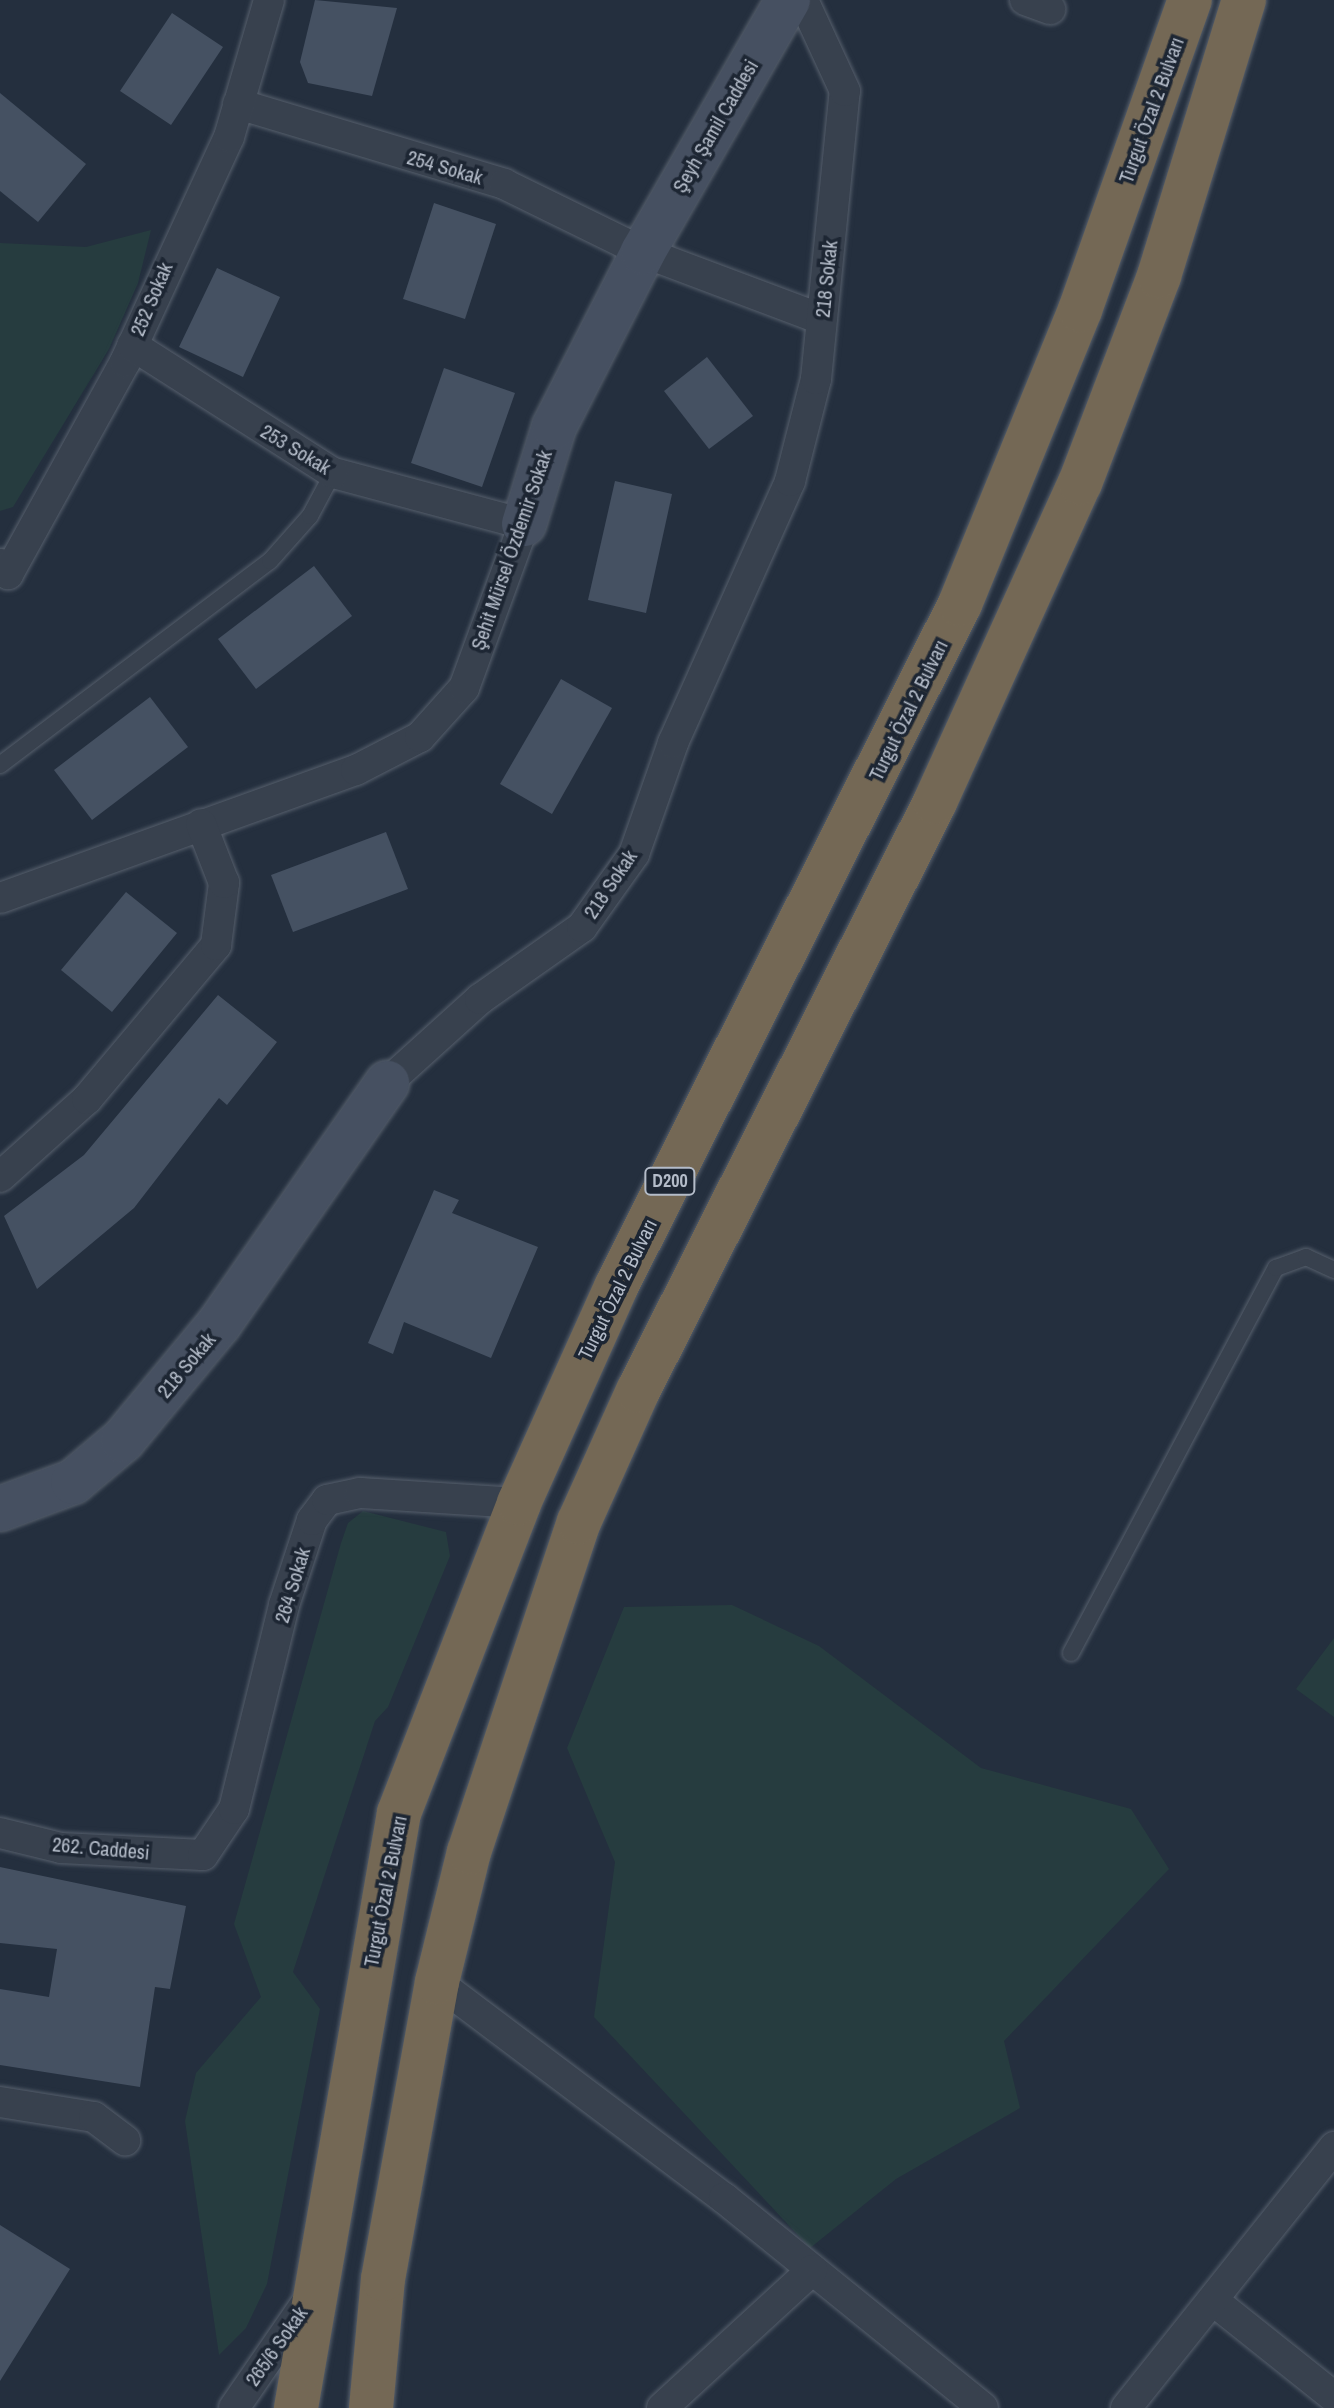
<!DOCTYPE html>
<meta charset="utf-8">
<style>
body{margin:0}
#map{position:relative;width:1334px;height:2408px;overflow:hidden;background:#242f3e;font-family:"Archivo Narrow",sans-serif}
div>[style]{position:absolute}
.green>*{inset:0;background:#263c3f}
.building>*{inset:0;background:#455162}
.roads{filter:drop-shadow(0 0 2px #565f6c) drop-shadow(0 0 2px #565f6c)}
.lane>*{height:16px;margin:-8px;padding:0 8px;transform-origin:8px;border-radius:8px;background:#38414e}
.street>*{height:30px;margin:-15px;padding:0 15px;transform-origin:15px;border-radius:15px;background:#38414e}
.secondary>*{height:44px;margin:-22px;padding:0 22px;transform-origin:22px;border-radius:22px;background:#465061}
.highway>*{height:44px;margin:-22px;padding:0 22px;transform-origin:22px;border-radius:22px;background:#746855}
span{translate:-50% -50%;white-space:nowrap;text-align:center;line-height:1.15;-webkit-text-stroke:7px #1d2633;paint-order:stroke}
.shield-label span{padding:2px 6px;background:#1d2633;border:2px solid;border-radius:6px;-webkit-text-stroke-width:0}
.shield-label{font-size:18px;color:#b4bcc9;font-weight:700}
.street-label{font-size:20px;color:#b4bcc9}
</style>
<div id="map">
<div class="green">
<i style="clip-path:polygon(151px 230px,138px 283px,109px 349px,13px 507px,0 511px,0 243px,86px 247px)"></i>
<i style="clip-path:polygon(363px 1511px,446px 1532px,450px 1556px,388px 1707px,375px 1721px,293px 1972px,320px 2009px,267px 2284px,246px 2328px,219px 2355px,185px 2121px,196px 2073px,261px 1997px,234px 1924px,341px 1543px,348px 1523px)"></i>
<i style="clip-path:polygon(732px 1605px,819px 1646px,981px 1768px,1131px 1809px,1169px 1869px,1004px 2041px,1020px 2108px,896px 2179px,810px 2248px,594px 2017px,615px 1862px,567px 1748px,624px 1607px)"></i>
<i style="clip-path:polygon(1334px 1638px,1334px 1717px,1296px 1689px)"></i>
</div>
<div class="building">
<i style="clip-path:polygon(315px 0,397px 8px,372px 96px,308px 83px,300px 62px)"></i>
<i style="clip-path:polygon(172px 13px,223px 47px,171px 125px,120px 91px)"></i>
<i style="clip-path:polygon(0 93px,86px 164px,38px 222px,0 191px)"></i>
<i style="clip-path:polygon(434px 203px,496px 224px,465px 319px,403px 299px)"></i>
<i style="clip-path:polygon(217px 268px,280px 297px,243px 377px,179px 347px)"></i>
<i style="clip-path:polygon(707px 357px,753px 416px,709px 449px,664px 391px)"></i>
<i style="clip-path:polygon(444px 368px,515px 393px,482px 487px,411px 463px)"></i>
<i style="clip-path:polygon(615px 481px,672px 494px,646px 613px,588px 600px)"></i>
<i style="clip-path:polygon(314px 566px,352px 616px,256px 689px,218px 639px)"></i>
<i style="clip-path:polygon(561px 679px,612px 708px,552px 814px,500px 784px)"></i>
<i style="clip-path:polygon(150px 697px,188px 747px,92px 820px,54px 770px)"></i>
<i style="clip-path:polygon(386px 832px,408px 889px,293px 932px,271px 875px)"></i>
<i style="clip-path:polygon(126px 892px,177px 933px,112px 1012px,61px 970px)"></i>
<i style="clip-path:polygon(218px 995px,277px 1042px,227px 1105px,219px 1098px,134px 1208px,37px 1289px,4px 1216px,84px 1155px)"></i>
<i style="clip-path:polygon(434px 1190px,459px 1200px,452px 1213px,538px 1247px,491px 1358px,404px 1322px,393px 1354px,368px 1343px)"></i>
<i style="clip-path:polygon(0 1867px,186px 1906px,170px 1989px,155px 1987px,140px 2087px,0 2065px,0 1989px,49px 1997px,57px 1949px,0 1943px)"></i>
<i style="clip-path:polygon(0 2225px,70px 2269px,0 2381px)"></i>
</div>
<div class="roads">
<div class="lane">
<i style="left:0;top:765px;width:338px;rotate:-37.1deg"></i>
<i style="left:270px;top:561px;width:60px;rotate:-48.4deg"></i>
<i style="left:310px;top:516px;width:49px;rotate:-61.9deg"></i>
<i style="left:1071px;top:1653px;width:436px;rotate:-62deg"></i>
<i style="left:1276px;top:1268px;width:32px;rotate:-20deg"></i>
<i style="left:1306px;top:1257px;width:31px;rotate:25deg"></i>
</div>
<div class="street">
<i style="left:1025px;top:0;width:27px;rotate:20deg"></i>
<i style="left:238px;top:104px;width:278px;rotate:16.7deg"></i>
<i style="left:504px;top:184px;width:155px;rotate:26.1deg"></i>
<i style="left:643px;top:252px;width:190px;rotate:20.6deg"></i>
<i style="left:0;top:564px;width:13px;rotate:51deg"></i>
<i style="left:8px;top:574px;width:242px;rotate:-61.1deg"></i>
<i style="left:125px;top:362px;width:248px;rotate:-65.2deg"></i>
<i style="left:229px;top:137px;width:143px;rotate:-73.7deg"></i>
<i style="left:0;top:898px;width:378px;rotate:-19.8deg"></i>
<i style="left:356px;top:770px;width:72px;rotate:-27.3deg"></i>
<i style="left:420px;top:737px;width:66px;rotate:-48.1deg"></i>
<i style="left:464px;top:688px;width:175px;rotate:-69.9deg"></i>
<i style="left:524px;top:524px;width:198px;rotate:-165deg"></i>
<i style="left:333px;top:473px;width:238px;rotate:-147.5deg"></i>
<i style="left:387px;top:1083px;width:125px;rotate:-42.1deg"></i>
<i style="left:480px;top:999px;width:125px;rotate:-35.2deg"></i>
<i style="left:582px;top:927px;width:90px;rotate:-54.5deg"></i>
<i style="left:634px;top:854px;width:118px;rotate:-70.6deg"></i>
<i style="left:673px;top:743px;width:287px;rotate:-65.9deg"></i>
<i style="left:790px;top:481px;width:105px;rotate:-75.7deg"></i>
<i style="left:816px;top:379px;width:289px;rotate:-84.3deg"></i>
<i style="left:845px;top:91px;width:100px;rotate:-114.8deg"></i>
<i style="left:0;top:1177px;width:117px;rotate:-41.9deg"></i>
<i style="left:87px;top:1099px;width:201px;rotate:-50deg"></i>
<i style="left:216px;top:945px;width:63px;rotate:-82.6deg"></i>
<i style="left:224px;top:883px;width:63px;rotate:-111.3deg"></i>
<i style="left:0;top:1833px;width:63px;rotate:13.8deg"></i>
<i style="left:61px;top:1848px;width:142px;rotate:2.8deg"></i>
<i style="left:203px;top:1855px;width:55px;rotate:-56deg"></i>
<i style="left:234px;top:1809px;width:210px;rotate:-76.2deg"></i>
<i style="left:284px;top:1605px;width:89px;rotate:-71.8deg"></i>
<i style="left:312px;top:1520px;width:25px;rotate:-53deg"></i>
<i style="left:327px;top:1500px;width:34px;rotate:-12deg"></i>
<i style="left:360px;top:1493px;width:159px;rotate:3.6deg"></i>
<i style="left:437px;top:1982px;width:359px;rotate:37deg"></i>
<i style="left:724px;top:2198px;width:333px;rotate:39deg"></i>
<i style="left:0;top:2102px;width:95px;rotate:9.1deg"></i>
<i style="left:94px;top:2117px;width:39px;rotate:37deg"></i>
<i style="left:1215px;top:2302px;width:152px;rotate:38.6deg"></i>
<i style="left:234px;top:2408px;width:134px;rotate:-55.4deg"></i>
<i style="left:662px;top:2408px;width:204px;rotate:-42.6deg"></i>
<i style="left:1126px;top:2408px;width:334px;rotate:-51.4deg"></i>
</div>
<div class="secondary">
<i style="left:524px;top:524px;width:102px;rotate:-72.8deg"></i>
<i style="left:554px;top:427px;width:196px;rotate:-63deg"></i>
<i style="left:643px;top:252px;width:291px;rotate:-60.1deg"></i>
<i style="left:0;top:1509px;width:78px;rotate:-20.3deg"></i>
<i style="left:73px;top:1482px;width:65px;rotate:-40deg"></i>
<i style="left:123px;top:1440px;width:151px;rotate:-50.4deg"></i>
<i style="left:219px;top:1324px;width:294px;rotate:-55.1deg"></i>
</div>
<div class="highway">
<i style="left:296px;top:2408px;width:604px;rotate:-80.18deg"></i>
<i style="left:399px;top:1813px;width:332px;rotate:-68.8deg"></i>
<i style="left:519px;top:1503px;width:237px;rotate:-65.8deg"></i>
<i style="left:616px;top:1287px;width:765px;rotate:-63.27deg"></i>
<i style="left:960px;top:604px;width:318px;rotate:-67.8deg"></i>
<i style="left:1080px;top:310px;width:329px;rotate:-70.5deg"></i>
<i style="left:371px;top:2408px;width:130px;rotate:-84.7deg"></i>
<i style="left:383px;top:2279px;width:302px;rotate:-79.7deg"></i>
<i style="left:437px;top:1982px;width:134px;rotate:-76.2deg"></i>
<i style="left:469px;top:1852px;width:348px;rotate:-71.6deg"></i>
<i style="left:579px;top:1522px;width:144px;rotate:-65.8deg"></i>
<i style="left:638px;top:1391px;width:660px;rotate:-63.24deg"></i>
<i style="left:935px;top:802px;width:350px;rotate:-65.6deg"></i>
<i style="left:1080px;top:483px;width:222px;rotate:-69.1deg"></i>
<i style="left:1159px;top:276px;width:289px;rotate:-72.9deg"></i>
</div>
</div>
<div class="shield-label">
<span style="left:670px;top:1181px">D200</span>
</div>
<div class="street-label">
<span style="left:1151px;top:110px;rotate:-70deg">Turgut Özal 2 Bulvarı</span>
<span style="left:715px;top:126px;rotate:-60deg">Şeyh Şamil Caddesi</span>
<span style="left:445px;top:167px;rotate:16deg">254 Sokak</span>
<span style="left:826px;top:279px;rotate:-84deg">218 Sokak</span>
<span style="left:151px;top:299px;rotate:-67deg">252 Sokak</span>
<span style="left:296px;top:449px;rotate:31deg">253 Sokak</span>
<span style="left:511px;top:550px;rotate:-71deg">Şehit Mürsel Özdemir Sokak</span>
<span style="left:908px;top:710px;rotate:-64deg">Turgut Özal 2 Bulvarı</span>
<span style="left:610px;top:884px;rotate:-56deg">218 Sokak</span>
<span style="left:617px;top:1289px;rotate:-64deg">Turgut Özal 2 Bulvarı</span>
<span style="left:186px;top:1365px;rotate:-50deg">218 Sokak</span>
<span style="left:292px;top:1585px;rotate:-73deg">264 Sokak</span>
<span style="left:101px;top:1848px;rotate:5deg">262. Caddesi</span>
<span style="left:385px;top:1891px;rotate:-79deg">Turgut Özal 2 Bulvarı</span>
<span style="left:276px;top:2346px;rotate:-55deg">265/6 Sokak</span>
</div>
</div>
